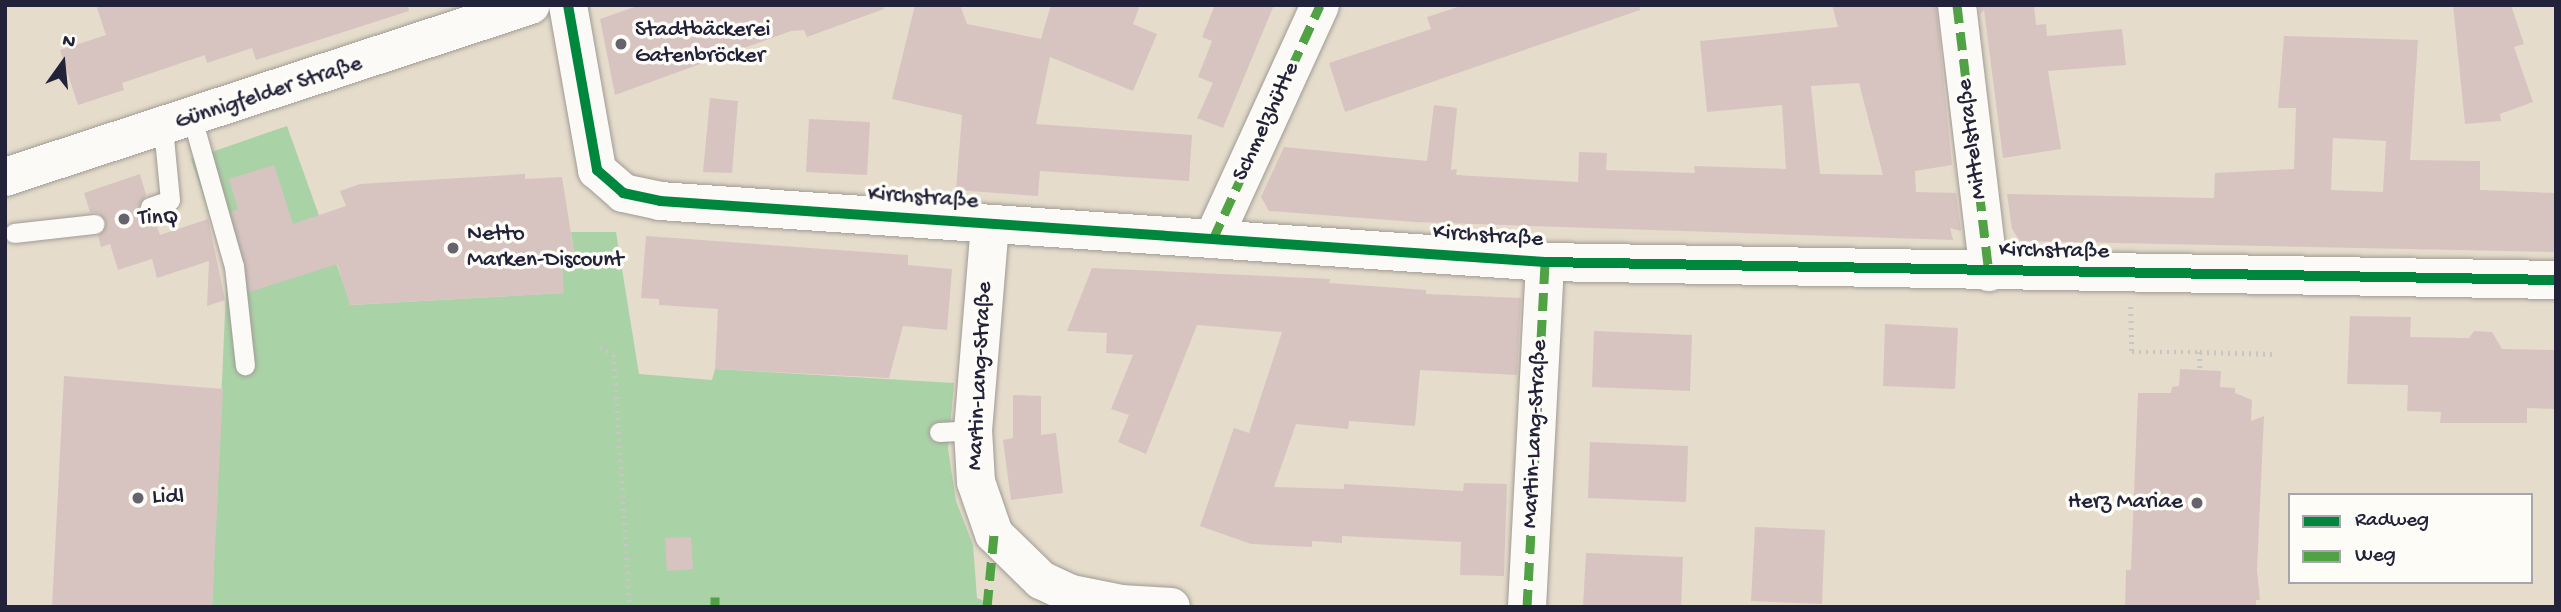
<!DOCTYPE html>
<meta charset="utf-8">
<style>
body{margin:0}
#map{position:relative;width:2561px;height:612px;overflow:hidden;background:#e5dccb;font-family:"Gochi Hand",sans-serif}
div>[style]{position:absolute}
.green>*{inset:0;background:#aad2a7}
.building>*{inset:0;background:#d7c4c1}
.path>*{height:4.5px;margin-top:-2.25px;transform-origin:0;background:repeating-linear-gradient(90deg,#c7c6c3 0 2px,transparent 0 7px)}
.roads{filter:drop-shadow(0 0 2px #a09b95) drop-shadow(0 0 2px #a09b95)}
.lane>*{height:19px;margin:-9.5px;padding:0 9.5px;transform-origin:9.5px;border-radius:9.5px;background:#fbfaf7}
.street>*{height:38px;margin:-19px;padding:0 19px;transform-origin:19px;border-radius:19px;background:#fbfaf7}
.secondary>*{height:38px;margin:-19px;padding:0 19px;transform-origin:19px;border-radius:19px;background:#fbfaf7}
.quiet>*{height:9px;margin-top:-4.5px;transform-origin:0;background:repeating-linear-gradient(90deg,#50a245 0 18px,transparent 0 27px)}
.cycleway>*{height:10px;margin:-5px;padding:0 5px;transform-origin:5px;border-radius:5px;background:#00873e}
.dots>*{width:19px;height:19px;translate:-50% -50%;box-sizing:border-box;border:4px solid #fdfcf7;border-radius:50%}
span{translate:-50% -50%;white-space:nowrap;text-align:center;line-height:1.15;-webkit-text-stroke:7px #fdfcf7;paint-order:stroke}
.poi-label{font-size:23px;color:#22223b}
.left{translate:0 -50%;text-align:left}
.right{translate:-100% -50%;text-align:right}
.street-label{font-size:23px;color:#22223b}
.frame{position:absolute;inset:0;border:7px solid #22223b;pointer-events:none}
.legend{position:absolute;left:2288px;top:493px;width:245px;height:91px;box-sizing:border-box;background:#fdfcf7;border:2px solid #a5a5ac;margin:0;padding:9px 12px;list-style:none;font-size:21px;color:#22223b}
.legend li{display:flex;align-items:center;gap:14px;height:35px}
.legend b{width:35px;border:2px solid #a5a5ac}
.north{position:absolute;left:28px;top:28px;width:70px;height:70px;-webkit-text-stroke:5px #fdfcf7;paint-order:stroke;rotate:15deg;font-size:19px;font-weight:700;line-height:28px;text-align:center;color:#22223b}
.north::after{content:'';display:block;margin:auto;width:24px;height:32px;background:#22223b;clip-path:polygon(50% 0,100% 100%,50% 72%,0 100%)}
</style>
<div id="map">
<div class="green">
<i style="clip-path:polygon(287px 126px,351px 305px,563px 293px,562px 266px,576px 264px,571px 232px,616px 232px,639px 374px,712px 380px,715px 369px,954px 383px,948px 449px,956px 501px,973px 545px,977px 598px,998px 607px,212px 607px,227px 268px,191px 159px)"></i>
</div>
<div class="building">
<i style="clip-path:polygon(96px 5px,408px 5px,409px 11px,256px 60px,252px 48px,207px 63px,205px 55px,122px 83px,124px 90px,78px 105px,60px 50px,106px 35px)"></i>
<i style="clip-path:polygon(640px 5px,883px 5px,884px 9px,807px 37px,804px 30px,791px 31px,615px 95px,600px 19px)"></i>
<i style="clip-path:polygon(915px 5px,960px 5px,967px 24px,1041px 39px,1051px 5px,1140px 5px,1133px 24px,1157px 34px,1133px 91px,1050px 57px,1036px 124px,1192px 135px,1189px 181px,1040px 171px,1038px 196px,956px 190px,962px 115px,892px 99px)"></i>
<i style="clip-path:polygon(1215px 5px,1274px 5px,1223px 128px,1197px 118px,1213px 83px,1198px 77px,1212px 41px,1202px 37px)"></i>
<i style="clip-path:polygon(1464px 5px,1639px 5px,1640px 10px,1345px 112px,1329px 63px,1431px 29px,1427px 17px)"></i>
<i style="clip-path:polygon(evenodd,1832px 5px,1936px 5px,1952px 165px,1915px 171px,1916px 192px,1956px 193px,1961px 231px,1950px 228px,1953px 240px,1415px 222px,1269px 211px,1261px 197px,1284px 147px,1427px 161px,1434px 105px,1457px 108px,1451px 170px,1457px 169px,1456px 175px,1578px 182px,1579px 152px,1607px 153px,1606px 170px,1695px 173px,1694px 166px,1786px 169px,1782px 105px,1707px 112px,1700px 41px,1838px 27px,1832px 5px,1859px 83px,1883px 175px,1820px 174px,1811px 86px,1859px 83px)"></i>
<i style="clip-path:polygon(1979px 5px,2034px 5px,2036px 25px,2046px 24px,2047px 36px,2122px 29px,2126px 65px,2048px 71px,2061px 149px,2003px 158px,1984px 10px,1980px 14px)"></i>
<i style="clip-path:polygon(2453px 5px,2511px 5px,2524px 44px,2514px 47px,2533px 102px,2500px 114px,2501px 121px,2465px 124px)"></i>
<i style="clip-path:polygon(evenodd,2284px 36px,2418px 40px,2410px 160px,2480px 161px,2480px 190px,2554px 193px,2556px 252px,2020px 241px,2012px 229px,2007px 194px,2214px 198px,2215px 173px,2294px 169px,2296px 108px,2278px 108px,2284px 36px,2333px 138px,2386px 141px,2383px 192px,2331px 190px,2333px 138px)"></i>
<i style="clip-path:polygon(710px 98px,738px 101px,732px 173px,703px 172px)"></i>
<i style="clip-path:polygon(809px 119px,870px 122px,867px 175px,806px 172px)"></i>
<i style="clip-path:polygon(274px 165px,293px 224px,346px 206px,340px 191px,360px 184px,525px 174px,525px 179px,562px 177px,576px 265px,562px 266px,564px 293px,350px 305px,337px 264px,249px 292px,231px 212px,238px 209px,229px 179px)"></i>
<i style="clip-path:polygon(140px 174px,146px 195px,138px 210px,143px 217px,154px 219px,160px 235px,208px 219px,225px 300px,207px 306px,209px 261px,157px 278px,152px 259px,118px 270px,110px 244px,101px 247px,98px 235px,106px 222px,99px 213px,90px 212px,84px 193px)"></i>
<i style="clip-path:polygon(646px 236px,908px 255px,908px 265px,952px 269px,947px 330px,903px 326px,889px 378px,715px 369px,718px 309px,659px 305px,659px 299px,641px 298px)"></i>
<i style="clip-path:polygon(1092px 268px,1330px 279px,1329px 283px,1426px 290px,1426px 294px,1521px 298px,1517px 375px,1420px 370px,1415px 426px,1349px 421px,1348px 429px,1296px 424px,1274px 487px,1344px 489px,1344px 484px,1463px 491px,1464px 483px,1507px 484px,1504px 576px,1460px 575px,1461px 542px,1342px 536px,1342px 543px,1312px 541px,1312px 547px,1251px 544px,1200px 526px,1234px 428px,1249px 433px,1282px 332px,1197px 325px,1146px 454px,1118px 442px,1129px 415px,1111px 409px,1133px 355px,1106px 353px,1107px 333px,1067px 331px)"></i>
<i style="clip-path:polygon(2350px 316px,2411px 317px,2410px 337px,2469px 338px,2474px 331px,2492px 332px,2502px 349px,2556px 350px,2556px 409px,2527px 408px,2527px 423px,2440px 423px,2441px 412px,2407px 411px,2408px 385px,2347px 384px)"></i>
<i style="clip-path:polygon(1885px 324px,1958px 328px,1955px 389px,1883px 386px)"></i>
<i style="clip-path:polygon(1594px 331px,1692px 335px,1690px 391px,1592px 387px)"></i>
<i style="clip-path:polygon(2180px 369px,2221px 371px,2220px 387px,2235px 388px,2235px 393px,2252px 400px,2251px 421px,2264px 416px,2257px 570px,2260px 600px,2256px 600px,2256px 607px,2125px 607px,2126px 570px,2131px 570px,2138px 393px,2171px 393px,2172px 387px,2179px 386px)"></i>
<i style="clip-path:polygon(64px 376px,223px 389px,212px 607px,52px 607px)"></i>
<i style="clip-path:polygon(1013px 395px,1041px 396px,1041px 435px,1056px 433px,1063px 493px,1011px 500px,1003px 440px,1013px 438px)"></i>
<i style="clip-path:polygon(1590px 442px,1688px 446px,1686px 502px,1588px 498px)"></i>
<i style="clip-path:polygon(1755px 527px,1825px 530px,1822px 604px,1751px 601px)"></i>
<i style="clip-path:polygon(691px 537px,693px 569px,667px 571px,665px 538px)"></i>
<i style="clip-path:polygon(1586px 553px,1683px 557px,1681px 607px,1583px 607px)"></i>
</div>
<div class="path">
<i style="left:2131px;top:307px;width:45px;rotate:88.7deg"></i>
<i style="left:2132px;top:352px;width:68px"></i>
<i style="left:2200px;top:352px;width:18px;rotate:90deg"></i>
<i style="left:600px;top:347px;width:16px;rotate:30deg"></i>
<i style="left:614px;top:355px;width:253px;rotate:86.4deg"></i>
<i style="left:2200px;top:352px;width:75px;rotate:1.5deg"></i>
</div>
<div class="roads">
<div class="lane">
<i style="left:192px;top:118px;width:154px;rotate:74.2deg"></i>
<i style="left:234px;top:266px;width:100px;rotate:83.7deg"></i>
<i style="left:150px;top:207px;width:21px;rotate:-19deg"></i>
<i style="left:170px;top:200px;width:73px;rotate:-95.5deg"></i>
<i style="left:14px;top:233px;width:81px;rotate:-6.4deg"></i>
<i style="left:939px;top:432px;width:34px;rotate:-3deg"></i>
</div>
<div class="street">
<i style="left:568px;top:5px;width:168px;rotate:80deg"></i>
<i style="left:597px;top:170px;width:35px;rotate:41deg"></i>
<i style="left:623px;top:193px;width:38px;rotate:12deg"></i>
<i style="left:660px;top:201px;width:887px;rotate:3.94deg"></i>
<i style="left:1545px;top:262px;width:1011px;rotate:1.02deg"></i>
<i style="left:1957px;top:5px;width:269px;rotate:83.2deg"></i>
<i style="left:990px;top:224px;width:207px;rotate:94.7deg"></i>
<i style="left:973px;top:430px;width:52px;rotate:86.7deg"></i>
<i style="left:976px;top:482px;width:55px;rotate:70.9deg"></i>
<i style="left:994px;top:534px;width:66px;rotate:44.4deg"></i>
<i style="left:1041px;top:580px;width:33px;rotate:25deg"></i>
<i style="left:1071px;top:594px;width:51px;rotate:11.3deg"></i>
<i style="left:1121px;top:604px;width:50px;rotate:3.4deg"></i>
<i style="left:1213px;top:239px;width:257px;rotate:-65.4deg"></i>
<i style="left:1527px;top:607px;width:345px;rotate:-87deg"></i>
</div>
<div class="secondary">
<i style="left:5px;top:177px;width:553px;rotate:-18.11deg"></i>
</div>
</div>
<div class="quiet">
<i style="left:1957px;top:5px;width:269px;rotate:83.2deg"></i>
<i style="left:1213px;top:239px;width:257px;rotate:-65.4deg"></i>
<i style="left:715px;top:597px;width:10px;rotate:90deg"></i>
<i style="left:987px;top:607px;width:73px;rotate:-84.5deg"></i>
<i style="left:1527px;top:607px;width:345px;rotate:-87deg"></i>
</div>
<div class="cycleway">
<i style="left:568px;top:5px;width:168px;rotate:80deg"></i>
<i style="left:597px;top:170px;width:35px;rotate:41deg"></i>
<i style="left:623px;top:193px;width:38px;rotate:12deg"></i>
<i style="left:660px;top:201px;width:887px;rotate:3.94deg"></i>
<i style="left:1545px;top:262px;width:1011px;rotate:1.02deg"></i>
</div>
<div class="dots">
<i style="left:621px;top:44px;background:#66636d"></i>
<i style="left:124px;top:219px;background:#66636d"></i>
<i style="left:453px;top:248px;background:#66636d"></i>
<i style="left:138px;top:498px;background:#66636d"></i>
<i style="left:2197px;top:503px;background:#66636d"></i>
</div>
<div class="poi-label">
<span class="left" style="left:635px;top:44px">Stadtbäckerei<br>Gatenbröcker</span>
<span class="left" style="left:138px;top:219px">TinQ</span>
<span class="left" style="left:467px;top:248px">Netto<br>Marken-Discount</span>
<span class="left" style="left:152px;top:498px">Lidl</span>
<span class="right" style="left:2183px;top:503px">Herz Mariae</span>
</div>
<div class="street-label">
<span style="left:269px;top:94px;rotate:-18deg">Günnigfelder Straße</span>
<span style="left:1267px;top:122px;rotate:-65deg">Schmelzhütte</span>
<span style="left:1973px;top:139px;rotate:-97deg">Mittelstraße</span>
<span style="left:923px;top:199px;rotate:4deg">Kirchstraße</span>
<span style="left:1488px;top:237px;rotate:4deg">Kirchstraße</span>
<span style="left:2054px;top:252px;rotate:1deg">Kirchstraße</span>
<span style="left:981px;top:376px;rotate:-87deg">Martin-Lang-Straße</span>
<span style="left:1536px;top:434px;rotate:-87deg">Martin-Lang-Straße</span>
</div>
<div class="frame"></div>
<ul class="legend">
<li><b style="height:9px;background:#00873e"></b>Radweg</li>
<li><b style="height:9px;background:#50a245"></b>Weg</li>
</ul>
<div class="north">N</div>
</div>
